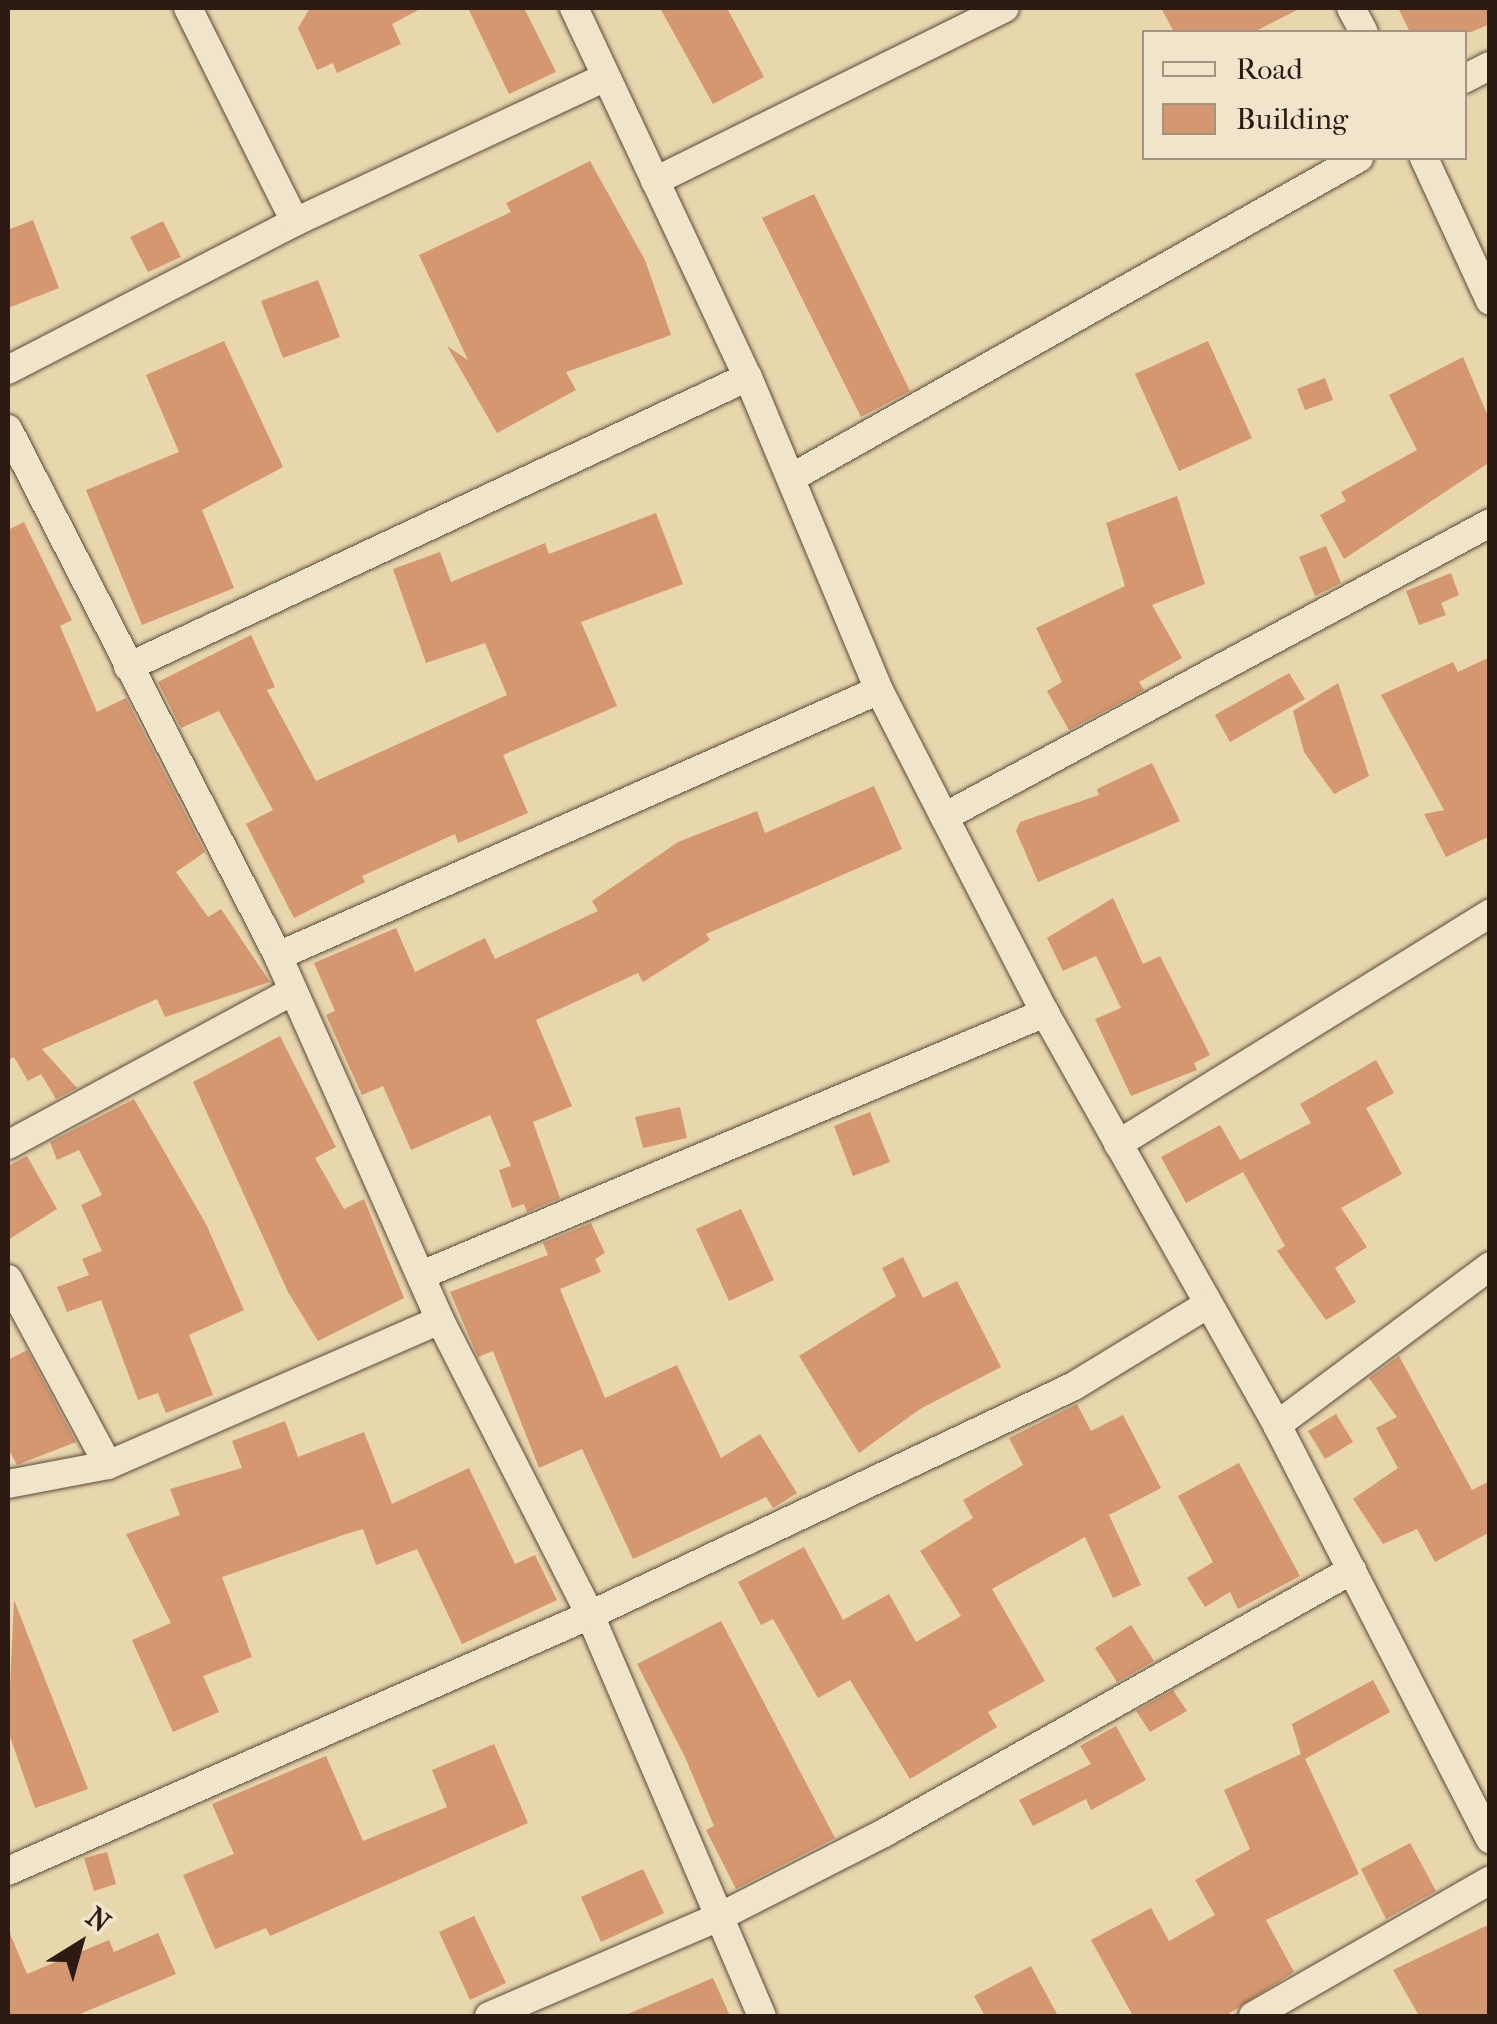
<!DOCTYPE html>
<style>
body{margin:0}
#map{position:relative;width:1497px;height:2024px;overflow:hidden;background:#e8d6ad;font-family:"IM FELL French Canon",serif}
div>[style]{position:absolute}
.building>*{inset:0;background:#d49770}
.roads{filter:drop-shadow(0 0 2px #5c4a3a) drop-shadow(0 0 2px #5c4a3a)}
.minor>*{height:28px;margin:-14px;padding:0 14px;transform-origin:14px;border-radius:14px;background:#f0e4ca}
span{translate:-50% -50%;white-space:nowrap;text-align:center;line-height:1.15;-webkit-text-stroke:10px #f0e4ca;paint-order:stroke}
.frame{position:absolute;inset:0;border:10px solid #2d1b13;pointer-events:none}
.legend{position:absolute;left:1142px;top:30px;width:325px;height:130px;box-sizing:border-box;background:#f0e4ca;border:2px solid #a29481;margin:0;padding:12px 18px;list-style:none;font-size:30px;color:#2d1b13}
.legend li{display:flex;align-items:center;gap:20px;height:50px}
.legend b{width:50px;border:2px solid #a29481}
.north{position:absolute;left:30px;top:1894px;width:100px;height:100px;-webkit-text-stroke:8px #f0e4ca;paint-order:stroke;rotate:37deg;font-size:28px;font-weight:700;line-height:40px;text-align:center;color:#2d1b13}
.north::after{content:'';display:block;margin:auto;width:35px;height:45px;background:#2d1b13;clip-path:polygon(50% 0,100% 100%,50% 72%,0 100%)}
</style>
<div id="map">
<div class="building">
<i style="clip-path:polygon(310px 8px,422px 8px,392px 24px,401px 44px,337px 73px,333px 63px,317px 70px,298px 28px)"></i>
<i style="clip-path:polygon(468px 8px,524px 8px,556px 72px,509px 94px)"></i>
<i style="clip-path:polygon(660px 8px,727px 8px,764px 77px,713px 104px)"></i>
<i style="clip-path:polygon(1161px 8px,1301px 8px,1254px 32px,1174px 32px)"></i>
<i style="clip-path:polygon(1398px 8px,1490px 8px,1490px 24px,1471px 32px,1410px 32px)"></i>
<i style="clip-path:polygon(590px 161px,645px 260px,671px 335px,566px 372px,576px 390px,497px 433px,447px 346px,468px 360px,419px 255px,511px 212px,506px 203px)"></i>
<i style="clip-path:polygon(814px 194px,910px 391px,861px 417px,762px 218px)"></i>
<i style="clip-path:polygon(33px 220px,59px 288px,8px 308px,8px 230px)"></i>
<i style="clip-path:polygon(163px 221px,181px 257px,148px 272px,130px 237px)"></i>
<i style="clip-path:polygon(318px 280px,340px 337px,283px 358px,261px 301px)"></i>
<i style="clip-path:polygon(224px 341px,283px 467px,202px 510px,234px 588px,142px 625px,86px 490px,179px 452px,146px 375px)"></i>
<i style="clip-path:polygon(1208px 341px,1252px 438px,1179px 471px,1135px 374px)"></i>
<i style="clip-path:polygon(1463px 357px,1490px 421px,1490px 462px,1344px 559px,1320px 515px,1346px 501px,1341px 492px,1417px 450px,1389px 395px)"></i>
<i style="clip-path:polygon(1325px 378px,1333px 400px,1305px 410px,1297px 389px)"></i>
<i style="clip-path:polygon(1177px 496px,1205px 584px,1152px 605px,1182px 658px,1139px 682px,1144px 690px,1069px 730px,1047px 691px,1062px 682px,1036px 628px,1125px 586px,1106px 523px)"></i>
<i style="clip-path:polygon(656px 513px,683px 584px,581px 622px,617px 706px,503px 755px,528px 813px,458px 843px,455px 834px,362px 876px,365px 882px,294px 918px,246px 824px,273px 810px,219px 711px,181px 728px,158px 682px,251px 635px,275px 687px,267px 690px,316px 781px,507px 695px,485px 643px,426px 663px,393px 569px,440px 552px,451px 582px,545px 543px,549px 554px)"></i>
<i style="clip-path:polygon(24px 522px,72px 620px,60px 626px,97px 712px,126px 698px,205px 852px,176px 872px,208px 917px,221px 909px,270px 982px,165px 1017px,157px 999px,42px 1049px,77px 1088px,56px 1099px,41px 1074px,28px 1081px,14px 1057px,8px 1060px,8px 530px)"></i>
<i style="clip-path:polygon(1326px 546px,1341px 583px,1315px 596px,1299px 557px)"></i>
<i style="clip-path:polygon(1451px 573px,1459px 595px,1441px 603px,1446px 615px,1419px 625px,1406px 591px)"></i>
<i style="clip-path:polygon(1490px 657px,1490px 836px,1446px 857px,1424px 814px,1444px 810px,1381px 695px,1453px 662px,1458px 672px)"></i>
<i style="clip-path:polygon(1289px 673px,1305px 699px,1230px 742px,1215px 715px)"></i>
<i style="clip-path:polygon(1338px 683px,1369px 776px,1334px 794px,1304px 752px,1293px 711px)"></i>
<i style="clip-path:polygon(1152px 763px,1180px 821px,1038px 882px,1016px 831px,1020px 822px,1099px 795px,1097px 789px)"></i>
<i style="clip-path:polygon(874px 786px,902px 849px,706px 934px,710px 940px,643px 982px,638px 973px,536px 1020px,572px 1106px,533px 1122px,560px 1198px,527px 1212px,524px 1204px,512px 1208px,499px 1170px,511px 1166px,490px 1115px,411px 1150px,383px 1086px,362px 1095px,326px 1015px,335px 1011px,314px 963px,396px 928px,415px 972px,485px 938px,495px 959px,598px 911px,592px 901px,678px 842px,757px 811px,765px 833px)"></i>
<i style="clip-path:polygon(1113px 898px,1143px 964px,1160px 956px,1210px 1055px,1194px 1063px,1197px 1070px,1131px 1096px,1095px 1019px,1121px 1008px,1096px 956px,1063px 971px,1047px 938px)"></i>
<i style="clip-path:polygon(280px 1036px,336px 1147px,315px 1158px,344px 1209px,364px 1199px,404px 1298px,318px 1341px,288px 1292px,193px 1082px)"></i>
<i style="clip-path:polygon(1376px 1060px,1394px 1093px,1366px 1108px,1402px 1174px,1341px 1208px,1367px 1247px,1335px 1268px,1356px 1302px,1326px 1320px,1277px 1251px,1285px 1246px,1243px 1172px,1186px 1203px,1161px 1157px,1220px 1125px,1240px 1160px,1311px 1123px,1300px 1104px)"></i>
<i style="clip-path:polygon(134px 1099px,206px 1224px,244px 1310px,189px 1335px,213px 1395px,166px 1413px,158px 1393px,138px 1400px,101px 1300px,67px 1312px,57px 1287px,89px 1275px,82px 1259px,102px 1251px,81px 1205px,102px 1195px,79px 1150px,57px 1160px,50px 1142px)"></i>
<i style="clip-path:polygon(680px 1107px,687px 1138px,643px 1148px,635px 1117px)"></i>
<i style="clip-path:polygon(870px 1112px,890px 1162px,853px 1176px,834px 1126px)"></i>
<i style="clip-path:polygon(27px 1156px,57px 1209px,8px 1240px,8px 1166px)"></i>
<i style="clip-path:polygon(741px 1209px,774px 1280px,729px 1301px,696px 1229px)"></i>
<i style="clip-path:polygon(591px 1223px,605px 1253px,595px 1259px,601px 1272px,560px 1289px,605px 1398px,677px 1365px,721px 1458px,760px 1434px,797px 1493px,773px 1508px,766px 1497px,633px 1559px,582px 1449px,539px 1468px,493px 1351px,478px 1357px,450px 1292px,548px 1255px,543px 1243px)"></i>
<i style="clip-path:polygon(903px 1257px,923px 1298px,957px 1281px,1001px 1367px,920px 1409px,859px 1453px,799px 1356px,896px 1296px,882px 1268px)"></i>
<i style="clip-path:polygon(27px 1350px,76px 1442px,17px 1465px,8px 1448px,8px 1360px)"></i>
<i style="clip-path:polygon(1399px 1356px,1472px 1490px,1490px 1481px,1490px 1532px,1435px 1562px,1417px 1529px,1383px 1544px,1353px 1499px,1398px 1468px,1376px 1428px,1397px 1417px,1369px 1378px)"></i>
<i style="clip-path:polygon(1077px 1404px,1091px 1431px,1123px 1415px,1161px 1488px,1109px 1515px,1141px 1585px,1113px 1598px,1085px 1537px,992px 1589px,1045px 1681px,988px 1712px,997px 1727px,910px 1779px,850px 1680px,818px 1698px,773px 1619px,761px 1625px,738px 1582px,804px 1547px,843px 1620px,889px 1594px,916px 1642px,961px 1616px,920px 1551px,973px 1518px,963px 1500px,1023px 1465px,1009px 1438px)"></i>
<i style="clip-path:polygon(1336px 1414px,1353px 1442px,1325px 1459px,1308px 1431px)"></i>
<i style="clip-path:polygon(285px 1421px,298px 1457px,364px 1432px,392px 1504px,469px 1468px,515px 1564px,535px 1555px,557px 1600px,462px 1644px,417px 1549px,376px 1565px,363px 1529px,346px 1534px,222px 1577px,252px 1657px,203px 1676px,219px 1712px,173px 1732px,132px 1640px,171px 1623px,126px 1534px,180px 1515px,170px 1489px,242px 1468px,232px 1441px)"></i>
<i style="clip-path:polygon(1239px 1463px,1300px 1576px,1238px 1609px,1230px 1592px,1205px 1607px,1187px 1578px,1213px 1562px,1178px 1496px)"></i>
<i style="clip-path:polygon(14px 1600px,88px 1789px,35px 1808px,8px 1731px)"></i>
<i style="clip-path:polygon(721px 1621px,835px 1838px,736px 1889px,706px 1830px,714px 1826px,685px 1757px,637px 1664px)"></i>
<i style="clip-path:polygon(1131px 1625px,1154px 1661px,1117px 1682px,1095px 1648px)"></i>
<i style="clip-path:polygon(1373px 1680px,1390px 1712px,1305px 1759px,1359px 1874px,1266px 1920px,1294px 1972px,1225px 2016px,1133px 2016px,1091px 1940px,1151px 1908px,1169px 1941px,1215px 1915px,1195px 1880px,1250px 1849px,1224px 1790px,1301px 1754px,1292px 1724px)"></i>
<i style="clip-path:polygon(1173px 1690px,1187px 1711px,1150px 1732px,1136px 1711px)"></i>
<i style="clip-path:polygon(1116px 1726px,1146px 1780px,1091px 1810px,1086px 1799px,1033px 1826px,1019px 1800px,1091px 1764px,1080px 1746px)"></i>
<i style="clip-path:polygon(494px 1744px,528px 1823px,270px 1936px,266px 1928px,215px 1949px,183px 1875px,234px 1854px,212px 1804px,326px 1756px,363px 1841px,447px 1807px,432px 1770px)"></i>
<i style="clip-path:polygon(1410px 1843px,1436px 1891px,1386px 1919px,1361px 1869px)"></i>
<i style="clip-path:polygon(107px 1852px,116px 1884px,94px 1891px,84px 1858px)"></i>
<i style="clip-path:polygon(643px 1869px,664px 1913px,601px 1942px,581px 1897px)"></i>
<i style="clip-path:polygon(474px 1916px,506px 1983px,470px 2000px,439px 1932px)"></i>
<i style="clip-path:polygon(1490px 1924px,1490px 2016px,1419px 2016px,1393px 1970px)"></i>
<i style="clip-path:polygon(8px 1929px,27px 1974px,109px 1940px,114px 1952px,158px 1933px,176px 1974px,75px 2016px,8px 2016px)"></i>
<i style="clip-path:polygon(1031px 1966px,1058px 2016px,985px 2016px,974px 1996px)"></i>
<i style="clip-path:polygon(713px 1978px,730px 2016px,623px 2016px)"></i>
</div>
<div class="roads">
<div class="minor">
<i style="left:188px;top:8px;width:239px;rotate:63.4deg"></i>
<i style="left:574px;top:8px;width:408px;rotate:64.8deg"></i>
<i style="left:748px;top:377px;width:339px;rotate:67.3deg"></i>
<i style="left:879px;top:690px;width:363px;rotate:62.8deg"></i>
<i style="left:1045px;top:1013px;width:473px;rotate:60.6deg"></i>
<i style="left:1277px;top:1425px;width:466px;rotate:62.8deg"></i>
<i style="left:1351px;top:8px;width:27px;rotate:62deg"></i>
<i style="left:1464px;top:79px;width:29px;rotate:-27deg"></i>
<i style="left:1424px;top:158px;width:157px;rotate:65.2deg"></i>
<i style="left:655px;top:181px;width:390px;rotate:-26.3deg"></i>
<i style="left:8px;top:370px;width:323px;rotate:-27.3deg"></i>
<i style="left:295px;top:222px;width:343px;rotate:-25deg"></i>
<i style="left:8px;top:429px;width:592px;rotate:62.87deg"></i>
<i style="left:278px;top:956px;width:398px;rotate:66deg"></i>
<i style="left:440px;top:1320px;width:331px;rotate:63deg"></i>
<i style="left:590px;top:1615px;width:436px;rotate:66.8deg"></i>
<i style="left:791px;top:478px;width:652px;rotate:-29.4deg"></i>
<i style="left:128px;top:667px;width:684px;rotate:-25.07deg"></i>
<i style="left:944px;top:817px;width:620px;rotate:-28.3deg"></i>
<i style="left:278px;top:956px;width:657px;rotate:-23.87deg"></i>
<i style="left:1118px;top:1144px;width:438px;rotate:-31.8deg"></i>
<i style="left:8px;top:1145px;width:322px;rotate:-28.4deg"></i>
<i style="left:424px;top:1274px;width:674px;rotate:-22.8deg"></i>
<i style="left:8px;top:1279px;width:211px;rotate:61.7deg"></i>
<i style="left:1277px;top:1425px;width:266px;rotate:-36.7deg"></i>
<i style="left:8px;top:1484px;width:102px;rotate:-10.8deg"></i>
<i style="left:108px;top:1465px;width:362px;rotate:-23.6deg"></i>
<i style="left:8px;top:1871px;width:636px;rotate:-23.74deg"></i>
<i style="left:590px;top:1615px;width:535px;rotate:-25.32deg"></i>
<i style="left:1074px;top:1386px;width:153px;rotate:-31.4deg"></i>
<i style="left:489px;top:2016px;width:250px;rotate:-23.3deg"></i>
<i style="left:719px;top:1917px;width:185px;rotate:-27deg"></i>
<i style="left:884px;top:1833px;width:537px;rotate:-29.33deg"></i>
<i style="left:1253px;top:2016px;width:273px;rotate:-29.8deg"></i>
</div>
</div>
<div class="frame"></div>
<ul class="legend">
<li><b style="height:12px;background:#f0e4ca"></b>Road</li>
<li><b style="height:28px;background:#d49770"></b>Building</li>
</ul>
<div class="north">N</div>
</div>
